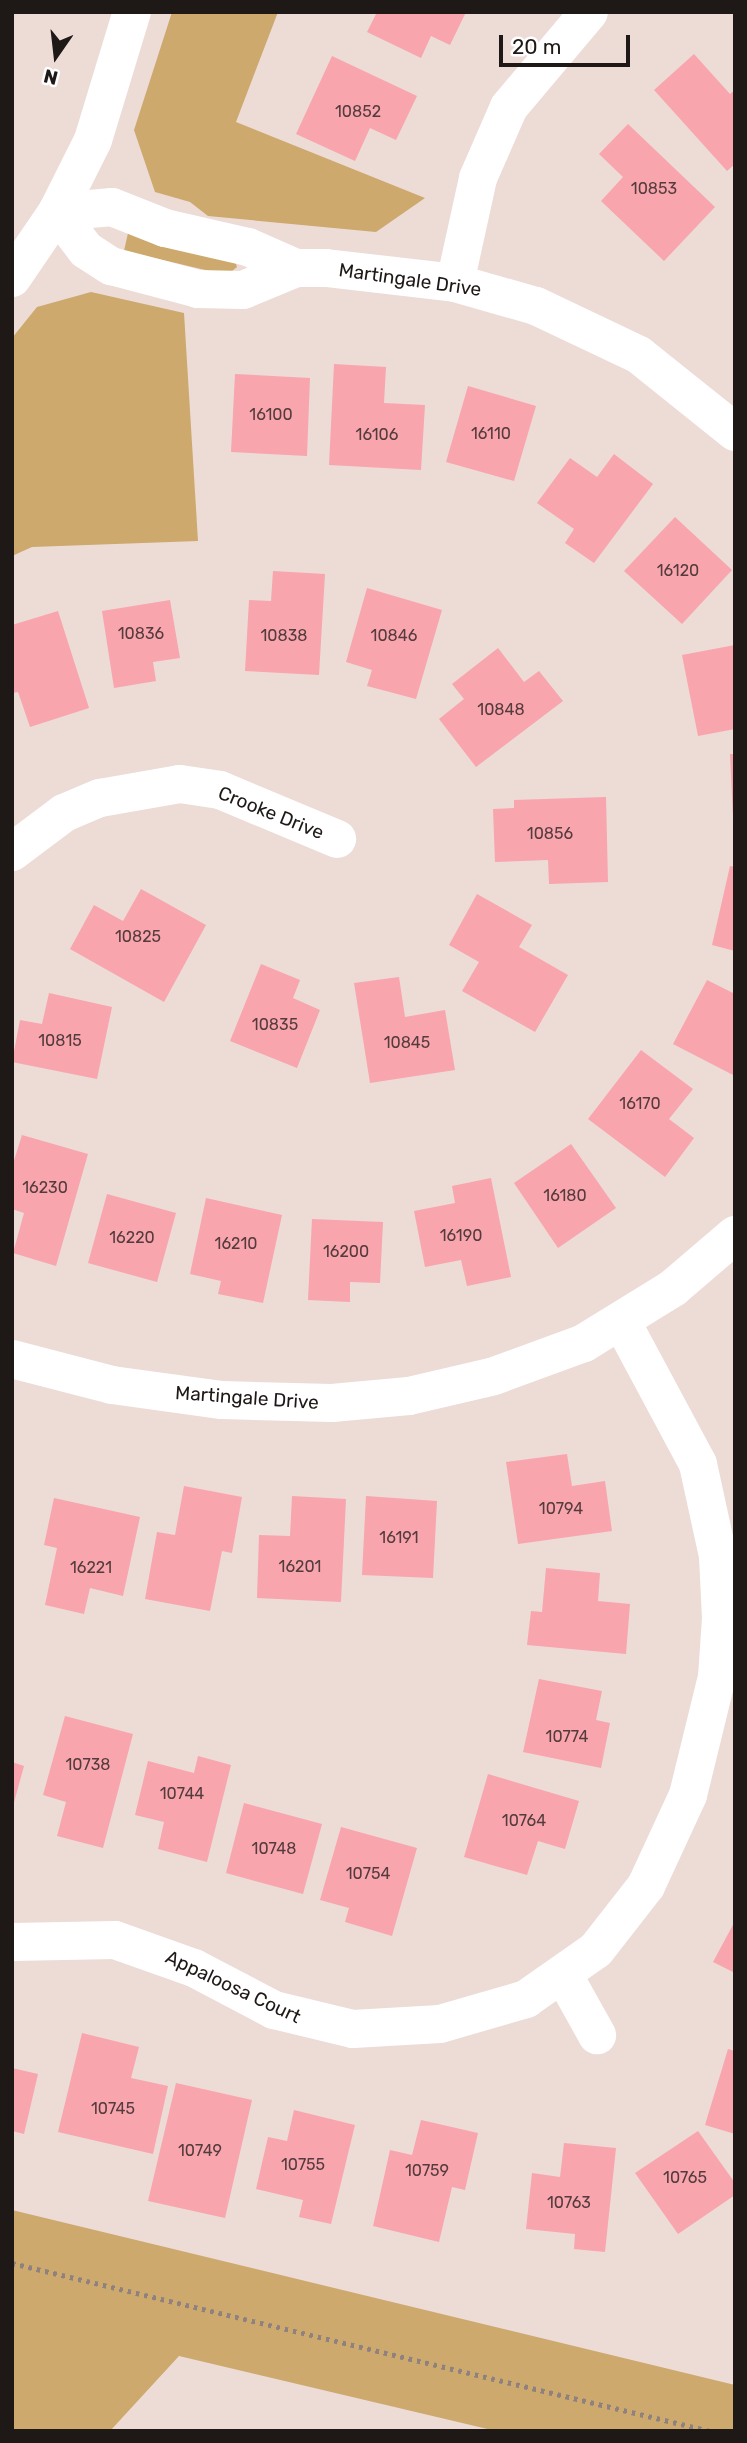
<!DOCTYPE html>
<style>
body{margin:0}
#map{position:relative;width:747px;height:2443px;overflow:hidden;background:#eddbd6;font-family:Rubik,sans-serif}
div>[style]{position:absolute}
.green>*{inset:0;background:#cda96e}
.building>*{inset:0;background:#f8a5ae}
.path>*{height:4.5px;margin-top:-2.25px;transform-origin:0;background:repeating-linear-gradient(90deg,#8e817e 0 3.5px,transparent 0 8.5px)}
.minor>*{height:38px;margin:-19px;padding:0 19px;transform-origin:19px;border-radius:19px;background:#fff}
span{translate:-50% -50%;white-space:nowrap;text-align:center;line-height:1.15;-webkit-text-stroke:5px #fff;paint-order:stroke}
.number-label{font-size:16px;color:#543b3c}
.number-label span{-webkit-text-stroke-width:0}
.street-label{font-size:19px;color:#1e1816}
.frame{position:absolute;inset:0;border:14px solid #1e1816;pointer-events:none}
.north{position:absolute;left:21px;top:21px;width:70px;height:70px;-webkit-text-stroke:5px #fff;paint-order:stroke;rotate:194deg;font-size:19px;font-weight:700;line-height:28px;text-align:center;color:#1e1816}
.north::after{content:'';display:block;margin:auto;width:24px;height:32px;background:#1e1816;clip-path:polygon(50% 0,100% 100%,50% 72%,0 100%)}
.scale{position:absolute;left:499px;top:35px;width:131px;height:32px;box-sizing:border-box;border:4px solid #1e1816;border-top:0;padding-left:9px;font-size:21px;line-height:24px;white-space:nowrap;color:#1e1816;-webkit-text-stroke:5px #fff;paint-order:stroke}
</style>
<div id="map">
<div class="green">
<i style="clip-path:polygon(172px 12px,278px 12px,236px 122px,425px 198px,376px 232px,208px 216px,190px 202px,155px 192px,134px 130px)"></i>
<i style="clip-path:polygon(128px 233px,235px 261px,237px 267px,227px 275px,124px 251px)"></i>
<i style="clip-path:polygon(91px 292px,184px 313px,198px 541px,32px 547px,12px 556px,12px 338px,37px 307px)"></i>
<i style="clip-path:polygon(12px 2210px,735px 2385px,735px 2431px,496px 2431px,179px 2356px,110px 2431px,12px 2431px)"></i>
</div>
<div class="building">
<i style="clip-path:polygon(377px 12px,466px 12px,450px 45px,431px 36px,421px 58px,367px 32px)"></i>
<i style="clip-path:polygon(694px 54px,730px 94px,735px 90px,735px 164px,727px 171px,654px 90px)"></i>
<i style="clip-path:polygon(332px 56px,417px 96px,396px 140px,370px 128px,355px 161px,296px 134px)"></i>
<i style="clip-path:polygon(628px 124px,715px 207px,664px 261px,601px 201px,623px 177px,599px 154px)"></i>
<i style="clip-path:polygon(334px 364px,386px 367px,384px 403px,425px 405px,421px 470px,329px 465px)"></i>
<i style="clip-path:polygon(235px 374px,310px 378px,307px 456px,231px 452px)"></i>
<i style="clip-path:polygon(468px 386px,536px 406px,514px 481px,446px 462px)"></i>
<i style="clip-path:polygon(614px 454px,653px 484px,594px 563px,565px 543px,574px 529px,537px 503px,570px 458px,597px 477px)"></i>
<i style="clip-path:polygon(675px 517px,732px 570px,682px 624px,624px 571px)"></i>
<i style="clip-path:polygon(273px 571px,325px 574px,319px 675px,245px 671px,249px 600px,271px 601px)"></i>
<i style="clip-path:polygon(367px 588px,442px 610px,416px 699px,367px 686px,372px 670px,346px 662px)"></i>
<i style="clip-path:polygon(170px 600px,180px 658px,153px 662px,156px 681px,114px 688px,102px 611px)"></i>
<i style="clip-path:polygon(58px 611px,89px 708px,30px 727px,18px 692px,12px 693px,12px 625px)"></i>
<i style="clip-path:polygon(735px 645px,735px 729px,698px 736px,682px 655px)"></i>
<i style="clip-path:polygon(498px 648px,524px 682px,539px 671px,563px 701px,476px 767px,439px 719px,464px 699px,452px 684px)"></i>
<i style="clip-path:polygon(730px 754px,735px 754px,735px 817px,733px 817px)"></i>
<i style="clip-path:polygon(606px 797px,608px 882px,549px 884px,548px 860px,495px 862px,493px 809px,514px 808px,514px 800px)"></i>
<i style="clip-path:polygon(730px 866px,735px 867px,735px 951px,712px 945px)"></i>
<i style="clip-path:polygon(141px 889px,206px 925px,164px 1002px,70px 949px,94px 905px,123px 921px)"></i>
<i style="clip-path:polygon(477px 894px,532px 925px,519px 947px,568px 975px,535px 1032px,462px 991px,479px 962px,449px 945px)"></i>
<i style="clip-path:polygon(261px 964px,300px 980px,293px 998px,320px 1010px,297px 1068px,230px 1041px)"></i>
<i style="clip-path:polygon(399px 977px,405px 1017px,445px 1010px,455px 1070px,370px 1083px,354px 983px)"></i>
<i style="clip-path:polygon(707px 980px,735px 994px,735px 1076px,673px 1044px)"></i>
<i style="clip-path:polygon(49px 993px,112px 1007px,97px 1079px,12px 1062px,20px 1020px,42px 1024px)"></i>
<i style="clip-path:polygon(641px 1050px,693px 1089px,669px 1119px,694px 1138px,665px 1177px,588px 1119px)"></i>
<i style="clip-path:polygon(22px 1135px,88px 1154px,56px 1266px,13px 1253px,24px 1213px,12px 1209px,12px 1167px)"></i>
<i style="clip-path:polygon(571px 1144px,616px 1208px,558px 1248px,514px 1183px)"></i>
<i style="clip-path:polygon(491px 1178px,511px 1277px,467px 1286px,461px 1260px,425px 1267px,414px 1211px,455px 1203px,452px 1186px)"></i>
<i style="clip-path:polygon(107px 1194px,176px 1213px,157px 1282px,88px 1263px)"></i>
<i style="clip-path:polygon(206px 1198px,282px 1215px,263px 1303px,218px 1294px,221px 1281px,190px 1274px)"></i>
<i style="clip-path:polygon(312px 1219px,383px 1222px,380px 1283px,350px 1282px,350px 1302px,308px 1300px)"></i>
<i style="clip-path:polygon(567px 1454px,572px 1486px,605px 1481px,612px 1531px,518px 1544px,506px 1462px)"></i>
<i style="clip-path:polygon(184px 1486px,242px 1497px,232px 1553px,222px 1551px,210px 1611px,145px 1599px,157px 1532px,175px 1535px)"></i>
<i style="clip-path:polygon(292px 1496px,346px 1499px,341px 1602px,257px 1598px,259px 1535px,290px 1536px)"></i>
<i style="clip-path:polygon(366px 1496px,437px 1501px,433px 1578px,362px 1575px)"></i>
<i style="clip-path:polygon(54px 1498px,140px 1517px,123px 1596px,90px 1588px,84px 1614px,45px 1605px,57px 1548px,44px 1545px)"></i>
<i style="clip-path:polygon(546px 1568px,600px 1573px,598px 1601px,630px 1604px,626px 1654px,527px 1645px,531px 1611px,542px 1612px)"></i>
<i style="clip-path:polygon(539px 1679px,602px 1691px,596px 1720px,610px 1723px,601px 1768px,523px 1752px)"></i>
<i style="clip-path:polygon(65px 1716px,133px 1734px,103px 1848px,57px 1836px,66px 1802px,43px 1795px)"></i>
<i style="clip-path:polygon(198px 1756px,231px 1765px,207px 1862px,158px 1849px,164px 1822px,135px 1815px,148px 1761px,194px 1773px)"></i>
<i style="clip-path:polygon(12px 1762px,24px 1766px,13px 1806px,12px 1806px)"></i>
<i style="clip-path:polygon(488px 1774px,579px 1801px,565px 1849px,538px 1841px,527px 1875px,464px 1857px)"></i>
<i style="clip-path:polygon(244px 1803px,322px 1824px,303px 1894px,226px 1873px)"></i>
<i style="clip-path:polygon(341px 1827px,417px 1848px,392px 1936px,345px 1922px,349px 1908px,320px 1900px)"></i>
<i style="clip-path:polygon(735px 1921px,735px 1973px,713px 1962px)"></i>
<i style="clip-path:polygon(82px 2033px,139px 2047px,131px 2078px,168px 2086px,153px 2154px,58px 2132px)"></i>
<i style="clip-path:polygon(728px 2049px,735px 2051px,735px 2134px,705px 2125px)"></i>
<i style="clip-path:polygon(12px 2068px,38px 2074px,24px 2134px,12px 2131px)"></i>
<i style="clip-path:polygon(176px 2083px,252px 2100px,225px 2218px,148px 2201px)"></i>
<i style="clip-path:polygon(294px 2110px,355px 2125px,331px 2224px,299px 2217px,303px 2200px,256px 2189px,268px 2137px,287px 2141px)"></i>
<i style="clip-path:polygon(421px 2120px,478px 2133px,465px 2190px,452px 2187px,439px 2242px,373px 2226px,390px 2150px,412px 2155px)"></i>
<i style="clip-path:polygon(698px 2131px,735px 2183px,735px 2195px,678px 2234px,635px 2173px)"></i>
<i style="clip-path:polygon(564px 2143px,616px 2148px,605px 2252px,574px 2249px,575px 2234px,526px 2229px,532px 2173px,560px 2177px)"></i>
</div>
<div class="path">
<i style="left:12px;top:2263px;width:718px;rotate:13.53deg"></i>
</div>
<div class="minor">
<i style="left:57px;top:212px;width:48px;rotate:52.7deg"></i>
<i style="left:86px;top:250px;width:30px;rotate:33deg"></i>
<i style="left:111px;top:266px;width:90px;rotate:14.8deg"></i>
<i style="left:198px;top:289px;width:45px;rotate:1.3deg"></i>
<i style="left:243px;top:290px;width:57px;rotate:-22.5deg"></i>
<i style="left:296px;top:268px;width:30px"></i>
<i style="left:326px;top:268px;width:130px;rotate:6.6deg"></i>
<i style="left:455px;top:283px;width:84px;rotate:15.9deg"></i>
<i style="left:536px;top:306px;width:114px;rotate:25.4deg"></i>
<i style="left:639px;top:355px;width:123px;rotate:38.7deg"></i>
<i style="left:57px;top:212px;width:55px;rotate:-5.2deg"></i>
<i style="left:112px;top:207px;width:57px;rotate:21.6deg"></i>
<i style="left:165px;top:228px;width:85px;rotate:12.9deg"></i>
<i style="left:248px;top:247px;width:52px;rotate:23.6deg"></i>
<i style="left:12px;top:278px;width:80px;rotate:-55.7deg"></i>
<i style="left:57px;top:212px;width:80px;rotate:-63.4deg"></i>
<i style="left:93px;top:140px;width:134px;rotate:-73.1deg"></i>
<i style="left:455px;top:283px;width:107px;rotate:-77.6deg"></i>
<i style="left:478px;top:178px;width:77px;rotate:-66.4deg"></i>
<i style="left:509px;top:107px;width:124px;rotate:-49.9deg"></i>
<i style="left:12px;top:852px;width:65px;rotate:-36.9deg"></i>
<i style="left:64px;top:813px;width:39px;rotate:-23deg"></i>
<i style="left:100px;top:798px;width:81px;rotate:-9.9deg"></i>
<i style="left:180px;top:784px;width:40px;rotate:8.5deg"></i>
<i style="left:220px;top:790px;width:127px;rotate:22.7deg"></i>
<i style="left:12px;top:1359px;width:103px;rotate:14.6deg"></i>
<i style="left:112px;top:1385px;width:111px;rotate:7.8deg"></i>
<i style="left:222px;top:1400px;width:110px;rotate:1.6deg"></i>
<i style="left:332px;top:1403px;width:77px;rotate:-5.2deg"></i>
<i style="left:409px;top:1396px;width:87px;rotate:-13.2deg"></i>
<i style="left:494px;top:1376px;width:96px;rotate:-20.1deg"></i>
<i style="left:584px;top:1343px;width:105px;rotate:-31.7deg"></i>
<i style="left:673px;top:1288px;width:82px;rotate:-40.5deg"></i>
<i style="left:12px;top:1942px;width:103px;rotate:-1.1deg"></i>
<i style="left:115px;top:1940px;width:84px;rotate:19.5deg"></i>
<i style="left:194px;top:1968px;width:90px;rotate:27.7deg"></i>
<i style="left:274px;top:2010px;width:81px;rotate:13.5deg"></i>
<i style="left:353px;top:2029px;width:87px;rotate:-3.3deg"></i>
<i style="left:440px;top:2024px;width:90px;rotate:-16.2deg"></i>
<i style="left:526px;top:1999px;width:85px;rotate:-35deg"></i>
<i style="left:596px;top:1950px;width:81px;rotate:-52deg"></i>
<i style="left:646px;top:1886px;width:100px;rotate:-65.2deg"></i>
<i style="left:688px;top:1795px;width:122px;rotate:-76.2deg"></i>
<i style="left:717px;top:1677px;width:59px;rotate:-86.1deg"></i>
<i style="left:721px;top:1618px;width:62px;rotate:-92.8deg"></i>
<i style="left:718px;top:1556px;width:94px;rotate:-102.3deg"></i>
<i style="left:698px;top:1464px;width:161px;rotate:-118.2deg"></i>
<i style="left:564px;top:1976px;width:68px;rotate:60.8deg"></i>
</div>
<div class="number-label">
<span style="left:358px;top:112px">10852</span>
<span style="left:654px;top:189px">10853</span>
<span style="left:271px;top:415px">16100</span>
<span style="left:491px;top:434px">16110</span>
<span style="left:377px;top:435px">16106</span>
<span style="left:678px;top:571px">16120</span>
<span style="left:141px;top:634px">10836</span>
<span style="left:284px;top:636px">10838</span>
<span style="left:394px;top:636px">10846</span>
<span style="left:501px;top:710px">10848</span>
<span style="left:550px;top:834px">10856</span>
<span style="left:138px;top:937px">10825</span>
<span style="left:275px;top:1025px">10835</span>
<span style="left:60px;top:1041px">10815</span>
<span style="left:407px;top:1043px">10845</span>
<span style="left:640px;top:1104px">16170</span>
<span style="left:45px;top:1188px">16230</span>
<span style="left:565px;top:1196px">16180</span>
<span style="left:461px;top:1236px">16190</span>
<span style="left:132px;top:1238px">16220</span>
<span style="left:236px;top:1244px">16210</span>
<span style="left:346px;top:1252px">16200</span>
<span style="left:561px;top:1509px">10794</span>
<span style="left:399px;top:1538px">16191</span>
<span style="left:300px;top:1567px">16201</span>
<span style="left:91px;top:1568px">16221</span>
<span style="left:567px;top:1737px">10774</span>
<span style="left:88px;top:1765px">10738</span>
<span style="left:182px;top:1794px">10744</span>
<span style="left:524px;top:1821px">10764</span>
<span style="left:274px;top:1849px">10748</span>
<span style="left:368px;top:1874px">10754</span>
<span style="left:113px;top:2109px">10745</span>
<span style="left:200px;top:2151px">10749</span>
<span style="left:303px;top:2165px">10755</span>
<span style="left:427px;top:2171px">10759</span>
<span style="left:685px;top:2178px">10765</span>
<span style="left:569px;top:2203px">10763</span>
</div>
<div class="street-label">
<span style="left:410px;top:280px;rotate:8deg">Martingale Drive</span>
<span style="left:271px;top:813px;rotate:22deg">Crooke Drive</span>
<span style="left:247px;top:1398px;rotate:4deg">Martingale Drive</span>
<span style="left:233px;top:1987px;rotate:25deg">Appaloosa Court</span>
</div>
<div class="frame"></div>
<div class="north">N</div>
<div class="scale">20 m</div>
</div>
